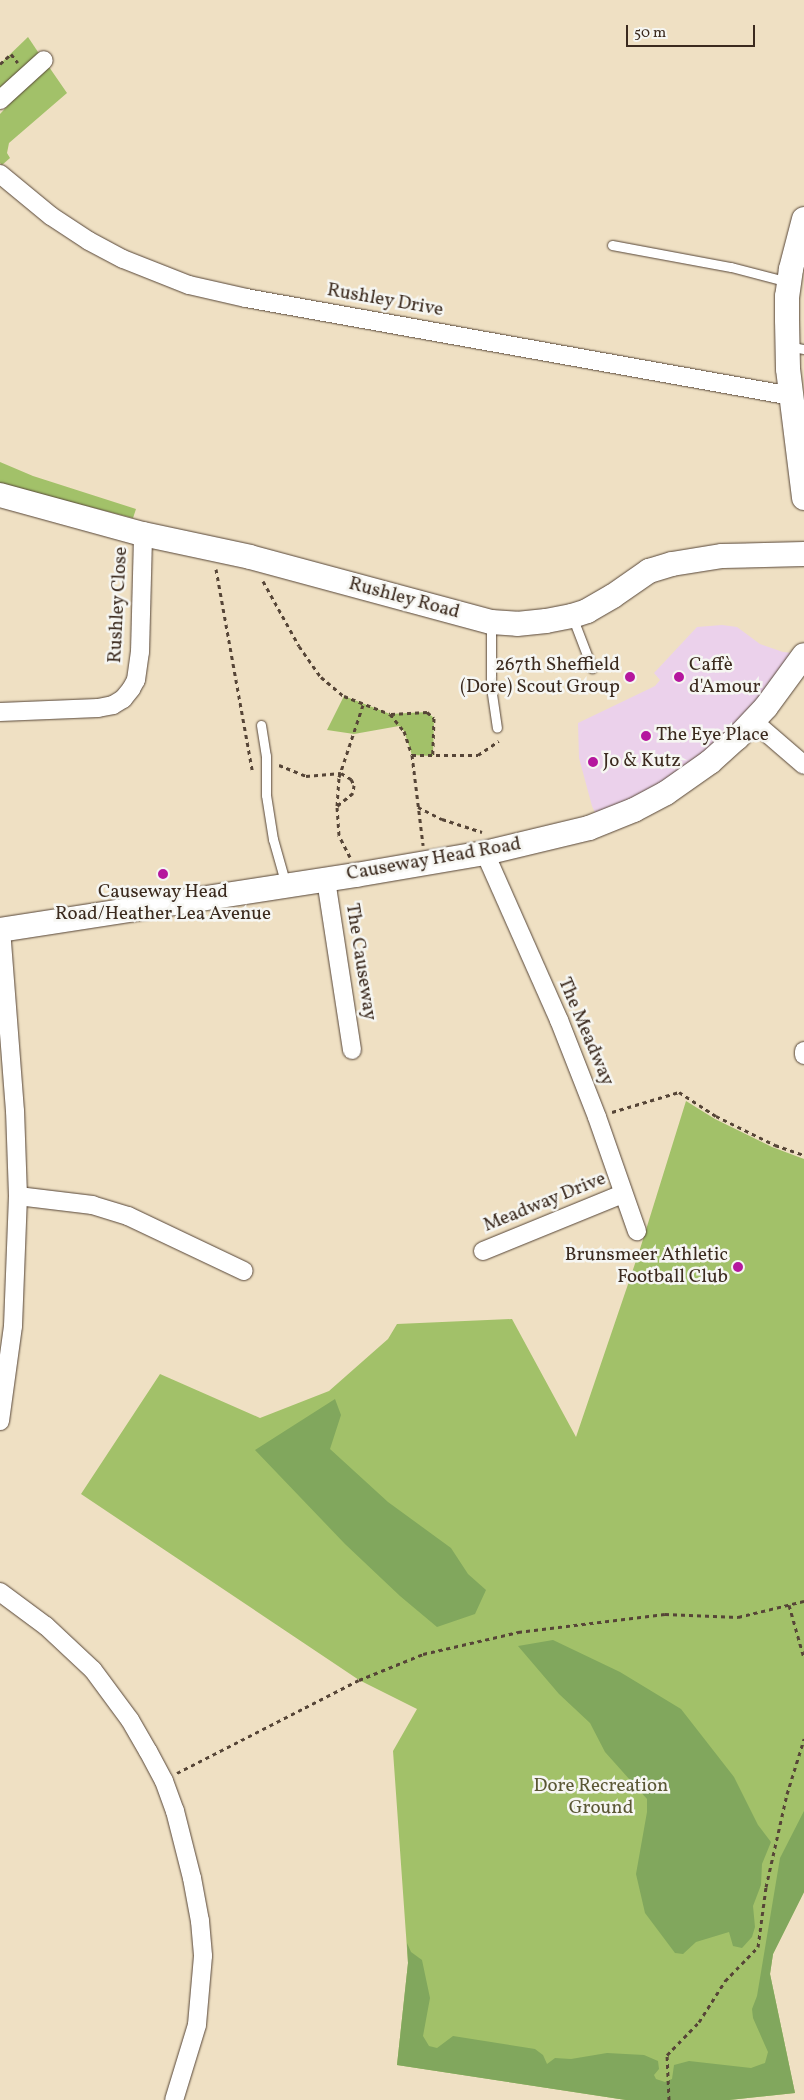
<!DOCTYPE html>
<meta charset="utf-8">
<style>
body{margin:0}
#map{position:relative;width:804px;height:2100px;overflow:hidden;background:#efe0c3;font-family:Vollkorn,serif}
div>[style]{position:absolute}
.built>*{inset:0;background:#ebd1eb}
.green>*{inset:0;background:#a2c169}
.forest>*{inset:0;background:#81a75d}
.path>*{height:3px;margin-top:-1.5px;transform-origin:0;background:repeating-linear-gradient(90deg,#564537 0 4px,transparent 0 8px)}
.roads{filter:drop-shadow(0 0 1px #564537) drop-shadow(0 0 1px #564537)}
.lane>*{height:9px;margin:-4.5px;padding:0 4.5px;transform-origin:4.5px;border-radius:4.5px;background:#fff}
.street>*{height:18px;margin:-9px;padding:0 9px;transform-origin:9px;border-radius:9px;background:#fff}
.secondary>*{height:24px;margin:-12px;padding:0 12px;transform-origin:12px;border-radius:12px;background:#fff}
.dots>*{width:14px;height:14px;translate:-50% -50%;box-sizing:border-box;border:2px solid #f6f6f2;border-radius:50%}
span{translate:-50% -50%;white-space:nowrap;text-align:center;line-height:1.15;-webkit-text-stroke:5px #f6f6f2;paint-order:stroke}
.street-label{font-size:19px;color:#3b2a1e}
.poi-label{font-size:19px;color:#3b2a1e}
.right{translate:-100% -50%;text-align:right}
.left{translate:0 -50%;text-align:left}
.park-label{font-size:19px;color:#5a5734}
.scale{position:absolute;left:626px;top:25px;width:129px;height:22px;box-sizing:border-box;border:2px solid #3b2a1e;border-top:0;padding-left:6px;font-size:15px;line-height:18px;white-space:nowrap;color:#3b2a1e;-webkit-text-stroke:4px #f6f6f2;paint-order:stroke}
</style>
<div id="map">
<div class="built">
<i style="clip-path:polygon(722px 625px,737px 627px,760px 644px,783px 652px,804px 654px,737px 738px,600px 824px,592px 806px,579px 758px,578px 723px,655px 686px,660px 680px,654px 673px,697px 627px)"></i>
</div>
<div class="green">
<i style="clip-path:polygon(28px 37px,40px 55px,0 91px,0 64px)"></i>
<i style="clip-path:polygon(47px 64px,67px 93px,9px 143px,7px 153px,10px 158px,2px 165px,0 163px,0 114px)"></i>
<i style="clip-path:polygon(0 462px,33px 476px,136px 509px,133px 518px,0 484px)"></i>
<i style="clip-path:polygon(344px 696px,390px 714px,427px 712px,434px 718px,433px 756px,412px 755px,404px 731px,399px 726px,354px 734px,327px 730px)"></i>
<i style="clip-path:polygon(686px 1101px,715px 1119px,772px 1147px,804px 1159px,804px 1892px,773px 1954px,770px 1974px,795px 2093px,729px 2100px,626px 2100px,397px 2065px,408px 1963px,393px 1751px,417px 1709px,359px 1680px,81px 1494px,160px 1374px,260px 1418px,329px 1391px,388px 1339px,397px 1324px,512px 1319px,576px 1437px,640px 1249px)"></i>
</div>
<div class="forest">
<i style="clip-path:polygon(335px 1399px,341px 1415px,330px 1449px,388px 1502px,451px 1548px,468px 1574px,486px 1590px,475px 1614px,437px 1627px,400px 1596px,345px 1544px,255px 1450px)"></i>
<i style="clip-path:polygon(553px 1640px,620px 1672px,681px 1709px,734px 1777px,758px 1825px,771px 1842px,762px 1864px,761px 1885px,753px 1906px,755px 1927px,752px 1937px,742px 1948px,733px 1946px,729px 1932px,696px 1942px,683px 1954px,675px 1953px,645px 1913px,636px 1874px,647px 1812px,647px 1799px,605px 1752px,590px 1723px,559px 1694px,518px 1646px)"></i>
<i style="clip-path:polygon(804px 1811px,804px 1892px,773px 1954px,770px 1974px,795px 2093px,729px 2100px,626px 2100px,397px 2065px,408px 1963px,407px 1943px,411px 1952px,422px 1960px,430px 1998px,423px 2036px,429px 2046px,437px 2048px,453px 2036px,535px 2049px,543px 2055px,547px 2064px,555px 2058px,571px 2059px,607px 2053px,644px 2055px,658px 2061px,659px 2069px,654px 2075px,656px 2079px,665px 2082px,672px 2079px,674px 2065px,689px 2061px,751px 2068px,765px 2063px,768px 2052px,753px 2018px,752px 2009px,757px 1996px,780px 1858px)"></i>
</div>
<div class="path">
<i style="left:0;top:64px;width:15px;rotate:-42deg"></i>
<i style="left:11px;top:54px;width:11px;rotate:52deg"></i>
<i style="left:216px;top:569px;width:204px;rotate:79.8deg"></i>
<i style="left:263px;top:581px;width:74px;rotate:61deg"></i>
<i style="left:299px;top:646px;width:38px;rotate:55deg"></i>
<i style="left:321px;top:677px;width:30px;rotate:40deg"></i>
<i style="left:344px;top:696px;width:49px;rotate:21.4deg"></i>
<i style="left:390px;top:714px;width:22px;rotate:51deg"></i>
<i style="left:404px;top:731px;width:25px;rotate:72deg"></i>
<i style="left:412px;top:755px;width:91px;rotate:83deg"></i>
<i style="left:391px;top:714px;width:36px;rotate:-3deg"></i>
<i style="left:427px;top:712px;width:9px;rotate:41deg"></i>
<i style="left:434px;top:718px;width:38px;rotate:92deg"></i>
<i style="left:412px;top:755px;width:66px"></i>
<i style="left:478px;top:755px;width:25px;rotate:-34deg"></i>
<i style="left:279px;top:765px;width:29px;rotate:22deg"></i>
<i style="left:306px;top:776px;width:35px;rotate:-5deg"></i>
<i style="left:341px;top:773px;width:12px;rotate:31deg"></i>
<i style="left:351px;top:779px;width:7px;rotate:63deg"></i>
<i style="left:354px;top:785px;width:8px;rotate:97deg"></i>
<i style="left:353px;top:793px;width:21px;rotate:141deg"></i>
<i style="left:418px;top:807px;width:27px;rotate:27deg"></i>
<i style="left:442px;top:819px;width:42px;rotate:18deg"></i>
<i style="left:350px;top:857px;width:25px;rotate:-117deg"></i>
<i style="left:339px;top:835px;width:29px;rotate:-94deg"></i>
<i style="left:337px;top:806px;width:29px;rotate:-86deg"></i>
<i style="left:339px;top:777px;width:76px;rotate:-71.6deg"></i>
<i style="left:612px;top:1112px;width:70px;rotate:-16.6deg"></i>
<i style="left:679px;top:1092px;width:44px;rotate:33deg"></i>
<i style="left:716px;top:1116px;width:66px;rotate:26.2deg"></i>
<i style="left:775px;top:1145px;width:31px;rotate:19deg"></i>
<i style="left:789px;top:1605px;width:55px;rotate:74.2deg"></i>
<i style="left:177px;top:1773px;width:204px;rotate:-27.1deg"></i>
<i style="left:359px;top:1680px;width:69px;rotate:-22.1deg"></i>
<i style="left:423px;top:1654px;width:98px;rotate:-13deg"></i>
<i style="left:518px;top:1632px;width:148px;rotate:-7deg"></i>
<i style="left:665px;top:1614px;width:73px;rotate:2.4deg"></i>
<i style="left:738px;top:1617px;width:68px;rotate:-13.6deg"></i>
<i style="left:669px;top:2100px;width:45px;rotate:-92.5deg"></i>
<i style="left:667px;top:2055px;width:46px;rotate:-45.9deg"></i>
<i style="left:699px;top:2022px;width:49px;rotate:-57.6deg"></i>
<i style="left:725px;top:1981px;width:47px;rotate:-45.9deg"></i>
<i style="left:758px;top:1947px;width:61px;rotate:-82.4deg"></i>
<i style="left:766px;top:1887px;width:95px;rotate:-77.3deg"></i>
<i style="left:787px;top:1794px;width:58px;rotate:-72.8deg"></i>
</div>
<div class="roads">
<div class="lane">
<i style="left:612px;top:245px;width:121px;rotate:10.5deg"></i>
<i style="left:731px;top:267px;width:59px;rotate:14.7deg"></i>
<i style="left:788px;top:346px;width:16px;rotate:11deg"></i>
<i style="left:572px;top:616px;width:56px;rotate:69deg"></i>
<i style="left:491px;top:623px;width:64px;rotate:90deg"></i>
<i style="left:491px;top:687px;width:41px;rotate:81.7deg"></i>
<i style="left:261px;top:725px;width:31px;rotate:81deg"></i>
<i style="left:266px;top:756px;width:39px;rotate:90deg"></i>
<i style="left:266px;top:795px;width:45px;rotate:81deg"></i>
<i style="left:273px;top:839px;width:48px;rotate:74.2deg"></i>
</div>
<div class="street">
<i style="left:0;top:100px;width:59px;rotate:-42.3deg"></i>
<i style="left:0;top:174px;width:66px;rotate:39.5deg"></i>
<i style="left:51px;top:216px;width:45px;rotate:33.3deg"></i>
<i style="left:89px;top:241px;width:38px;rotate:28deg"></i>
<i style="left:123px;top:259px;width:71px;rotate:21.5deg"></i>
<i style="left:189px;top:285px;width:58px;rotate:12.8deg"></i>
<i style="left:246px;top:298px;width:555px;rotate:10.18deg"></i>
<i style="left:0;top:712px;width:98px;rotate:-2.3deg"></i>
<i style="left:98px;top:708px;width:15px;rotate:-11deg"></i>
<i style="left:113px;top:705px;width:12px;rotate:-31deg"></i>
<i style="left:123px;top:699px;width:13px;rotate:-51deg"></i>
<i style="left:131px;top:689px;width:10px;rotate:-61deg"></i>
<i style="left:136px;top:680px;width:28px;rotate:-82deg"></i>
<i style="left:140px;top:652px;width:118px;rotate:-88.5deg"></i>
<i style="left:753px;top:721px;width:67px;rotate:40.8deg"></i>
<i style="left:485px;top:853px;width:183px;rotate:66.1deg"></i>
<i style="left:559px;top:1020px;width:104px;rotate:68.6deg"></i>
<i style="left:597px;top:1117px;width:121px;rotate:70.7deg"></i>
<i style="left:326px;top:880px;width:172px;rotate:81.3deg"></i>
<i style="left:804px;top:1051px;width:4px;rotate:90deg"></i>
<i style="left:18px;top:1196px;width:75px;rotate:6.9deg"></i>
<i style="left:92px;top:1205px;width:38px;rotate:17deg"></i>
<i style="left:128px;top:1216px;width:128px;rotate:25.4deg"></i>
<i style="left:483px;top:1251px;width:151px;rotate:-22.2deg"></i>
<i style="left:0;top:1421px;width:96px;rotate:-82.2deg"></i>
<i style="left:13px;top:1326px;width:130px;rotate:-87.8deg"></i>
<i style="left:18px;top:1196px;width:85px;rotate:-92deg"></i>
<i style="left:15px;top:1111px;width:182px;rotate:-94.4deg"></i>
<i style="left:0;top:1592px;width:57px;rotate:36.5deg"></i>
<i style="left:46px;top:1626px;width:64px;rotate:43.1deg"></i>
<i style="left:93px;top:1670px;width:62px;rotate:53.5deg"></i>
<i style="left:130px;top:1720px;width:36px;rotate:60deg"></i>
<i style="left:148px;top:1751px;width:34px;rotate:62deg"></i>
<i style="left:164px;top:1781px;width:32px;rotate:70deg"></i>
<i style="left:175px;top:1811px;width:69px;rotate:75.8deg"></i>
<i style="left:192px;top:1878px;width:44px;rotate:79.5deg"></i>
<i style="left:200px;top:1921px;width:35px;rotate:85deg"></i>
<i style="left:203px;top:1956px;width:69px;rotate:95deg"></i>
<i style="left:197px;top:2025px;width:78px;rotate:107deg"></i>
</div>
<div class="secondary">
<i style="left:804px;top:219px;width:52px;rotate:104.6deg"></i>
<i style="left:791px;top:269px;width:27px;rotate:98deg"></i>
<i style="left:787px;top:296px;width:24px;rotate:90deg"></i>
<i style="left:787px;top:320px;width:49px;rotate:88.8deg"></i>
<i style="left:788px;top:369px;width:130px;rotate:82.9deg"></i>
<i style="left:0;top:495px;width:148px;rotate:15.3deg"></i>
<i style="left:143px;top:534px;width:109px;rotate:12.1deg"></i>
<i style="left:250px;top:557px;width:250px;rotate:15.1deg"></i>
<i style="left:491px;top:622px;width:26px;rotate:4deg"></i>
<i style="left:517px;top:624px;width:29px;rotate:-6deg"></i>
<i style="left:546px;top:621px;width:26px;rotate:-11deg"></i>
<i style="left:572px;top:616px;width:16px;rotate:-18deg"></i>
<i style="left:587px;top:611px;width:30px;rotate:-30deg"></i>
<i style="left:613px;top:596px;width:44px;rotate:-34.8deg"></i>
<i style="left:649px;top:571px;width:24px;rotate:-17deg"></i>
<i style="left:672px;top:564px;width:51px;rotate:-9.1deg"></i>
<i style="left:722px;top:556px;width:82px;rotate:-1.4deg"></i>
<i style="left:0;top:930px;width:360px;rotate:-8.8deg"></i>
<i style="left:356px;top:875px;width:131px;rotate:-9.7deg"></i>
<i style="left:485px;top:853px;width:107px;rotate:-13.5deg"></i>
<i style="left:589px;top:828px;width:48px;rotate:-21.8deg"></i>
<i style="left:634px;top:810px;width:36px;rotate:-28deg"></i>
<i style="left:666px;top:793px;width:54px;rotate:-35.2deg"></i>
<i style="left:710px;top:762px;width:36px;rotate:-42deg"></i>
<i style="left:737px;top:738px;width:42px;rotate:-46.9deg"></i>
<i style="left:766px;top:707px;width:64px;rotate:-53.8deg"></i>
</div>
</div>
<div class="dots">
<i style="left:630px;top:677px;background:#b5179e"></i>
<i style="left:679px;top:677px;background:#b5179e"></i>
<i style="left:646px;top:736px;background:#b5179e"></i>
<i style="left:593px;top:762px;background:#b5179e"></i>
<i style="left:163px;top:874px;background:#b5179e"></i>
<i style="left:738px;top:1267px;background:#b5179e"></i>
</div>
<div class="street-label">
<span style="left:385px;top:301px;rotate:10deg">Rushley Drive</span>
<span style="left:404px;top:599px;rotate:15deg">Rushley Road</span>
<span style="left:119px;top:605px;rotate:-87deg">Rushley Close</span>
<span style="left:434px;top:860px;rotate:-10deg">Causeway Head Road</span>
<span style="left:360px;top:962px;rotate:81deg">The Causeway</span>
<span style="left:585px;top:1032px;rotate:67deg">The Meadway</span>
<span style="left:545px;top:1203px;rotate:-22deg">Meadway Drive</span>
</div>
<div class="poi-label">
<span class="right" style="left:620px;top:677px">267th Sheffield<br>(Dore) Scout Group</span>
<span class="left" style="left:689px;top:677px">Caffè<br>d'Amour</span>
<span class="left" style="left:656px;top:736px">The Eye Place</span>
<span class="left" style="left:603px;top:762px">Jo &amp; Kutz</span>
<span style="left:163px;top:904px">Causeway Head<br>Road/Heather Lea Avenue</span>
<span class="right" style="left:728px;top:1267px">Brunsmeer Athletic<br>Football Club</span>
</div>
<div class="park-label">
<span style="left:601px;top:1798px">Dore Recreation<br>Ground</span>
</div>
<div class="scale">50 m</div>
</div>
